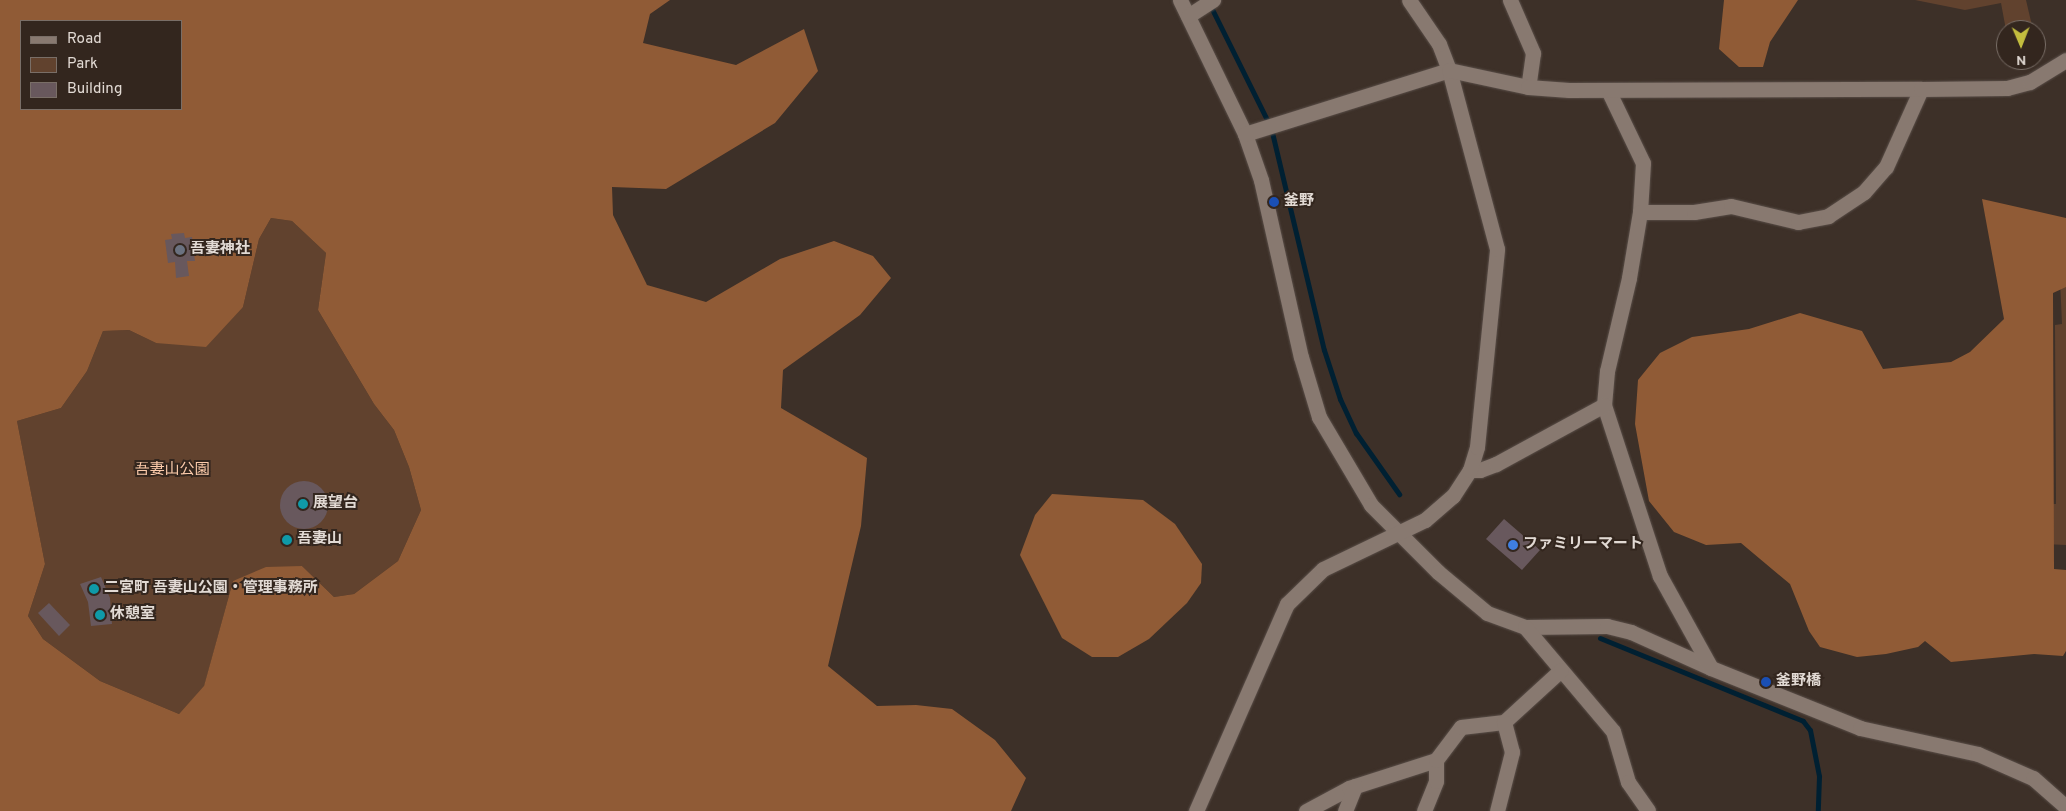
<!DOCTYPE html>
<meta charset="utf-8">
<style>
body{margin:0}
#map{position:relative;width:2066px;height:811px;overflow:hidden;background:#3d3028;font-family:Overpass,"Noto Sans JP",sans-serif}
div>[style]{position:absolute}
.green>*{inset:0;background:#61422e}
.forest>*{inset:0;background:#905b36}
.stream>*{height:5px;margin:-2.5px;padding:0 2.5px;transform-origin:2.5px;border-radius:2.5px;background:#002032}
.building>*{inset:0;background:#68585d}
.round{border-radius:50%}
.roads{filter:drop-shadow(0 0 1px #594e48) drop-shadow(0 0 1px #594e48)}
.minor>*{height:15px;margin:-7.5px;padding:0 7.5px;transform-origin:7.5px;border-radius:7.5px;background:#887970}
.dots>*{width:14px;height:14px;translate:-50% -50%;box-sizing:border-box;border:2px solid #33261e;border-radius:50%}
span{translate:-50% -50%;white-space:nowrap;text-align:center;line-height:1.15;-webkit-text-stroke:4px #33261e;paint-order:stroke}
.poi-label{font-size:15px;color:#e2dad4;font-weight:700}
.left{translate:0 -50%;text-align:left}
.park-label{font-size:15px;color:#fccbab}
.legend{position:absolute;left:20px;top:20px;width:162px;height:90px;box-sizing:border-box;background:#33261e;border:1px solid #796e67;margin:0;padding:6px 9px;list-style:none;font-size:15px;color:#e2dad4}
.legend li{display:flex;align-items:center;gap:10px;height:25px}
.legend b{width:25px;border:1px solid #796e67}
.north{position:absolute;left:1996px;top:20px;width:50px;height:50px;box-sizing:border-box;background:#33261e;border:1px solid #796e67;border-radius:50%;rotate:179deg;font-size:14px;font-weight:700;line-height:20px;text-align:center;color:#e2dad4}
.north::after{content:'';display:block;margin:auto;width:18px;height:22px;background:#c3bd3e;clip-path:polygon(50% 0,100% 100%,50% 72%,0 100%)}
</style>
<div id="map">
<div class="green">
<i style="clip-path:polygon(1915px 0,2026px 0,2033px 30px,2006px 30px,2001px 3px,1965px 10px)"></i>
<i style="clip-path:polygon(271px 218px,292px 221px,326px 253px,318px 310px,374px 404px,394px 430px,409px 467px,421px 510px,398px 561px,354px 594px,334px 597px,302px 566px,233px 581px,204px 687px,179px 714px,100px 681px,43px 639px,28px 616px,45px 564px,17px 421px,61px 408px,87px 371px,103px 331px,129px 330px,156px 343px,243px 307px,259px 239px)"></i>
<i style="clip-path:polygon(2060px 279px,2066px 279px,2066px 545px,2044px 544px,2041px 504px,2056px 504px,2055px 325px,2062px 324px)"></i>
</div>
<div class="forest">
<i style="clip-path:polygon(evenodd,0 0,670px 0,650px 14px,643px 43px,736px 65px,804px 29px,818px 71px,775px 123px,666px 189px,612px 187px,613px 215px,647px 285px,706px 302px,780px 259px,834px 241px,873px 256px,891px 278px,860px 315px,783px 370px,781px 408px,867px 458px,861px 526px,828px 666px,877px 706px,916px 705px,952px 709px,995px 740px,1026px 778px,1011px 811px,0 811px,0 0,21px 21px,181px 21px,181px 109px,21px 109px,21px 21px,0 0,271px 218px,292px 221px,326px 253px,318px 310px,374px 404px,394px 430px,409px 467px,421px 510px,398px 561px,354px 594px,334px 597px,302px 566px,266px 567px,233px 581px,204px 686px,179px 714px,100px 681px,43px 639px,28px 616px,45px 564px,17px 421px,61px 408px,87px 371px,103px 331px,129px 330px,156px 343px,206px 347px,243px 307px,259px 239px,271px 218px)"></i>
<i style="clip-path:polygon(1724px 0,1798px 0,1770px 42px,1763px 67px,1739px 67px,1719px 49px)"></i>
<i style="clip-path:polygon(1982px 199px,2066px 218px,2066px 287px,2053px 293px,2054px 569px,2066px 570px,2066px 651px,2063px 656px,2034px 654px,1951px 662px,1925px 641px,1918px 647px,1886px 654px,1857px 657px,1820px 647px,1809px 631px,1790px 584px,1741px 543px,1706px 545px,1674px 532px,1649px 501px,1635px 424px,1638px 380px,1660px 353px,1692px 337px,1749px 329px,1800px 313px,1862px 331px,1883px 369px,1951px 362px,1970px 352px,2004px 319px)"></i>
<i style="clip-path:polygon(1052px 494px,1143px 500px,1175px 524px,1202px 564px,1201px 583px,1187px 603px,1149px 639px,1118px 657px,1092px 657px,1062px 638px,1020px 555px,1035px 515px)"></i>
</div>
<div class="stream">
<i style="left:1210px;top:5px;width:137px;rotate:63.6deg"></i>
<i style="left:1271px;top:128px;width:228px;rotate:76.6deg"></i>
<i style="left:1324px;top:350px;width:52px;rotate:71.9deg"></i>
<i style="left:1340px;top:399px;width:38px;rotate:65deg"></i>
<i style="left:1356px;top:433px;width:75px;rotate:54.8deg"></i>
<i style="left:1600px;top:638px;width:219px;rotate:22.2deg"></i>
<i style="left:1803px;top:721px;width:11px;rotate:52deg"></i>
<i style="left:1810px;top:730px;width:47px;rotate:78.9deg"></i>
<i style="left:1819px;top:776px;width:35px;rotate:92deg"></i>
</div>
<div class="building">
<i style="clip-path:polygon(184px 233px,185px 238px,192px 237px,195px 261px,187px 261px,189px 276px,176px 278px,175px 262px,168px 263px,165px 240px,172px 239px,171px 234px)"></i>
<i class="round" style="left:280px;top:481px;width:48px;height:48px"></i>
<i style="clip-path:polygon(1504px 519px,1540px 550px,1522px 570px,1486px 539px)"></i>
<i style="clip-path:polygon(101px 577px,110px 598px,112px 624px,91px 626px,88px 602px,80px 584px)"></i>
<i style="clip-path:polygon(49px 603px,70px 625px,59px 636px,38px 613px)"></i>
</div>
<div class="roads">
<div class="minor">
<i style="left:1180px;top:0;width:149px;rotate:64.1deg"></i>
<i style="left:1245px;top:134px;width:49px;rotate:70.8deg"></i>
<i style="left:1261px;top:180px;width:181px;rotate:77.3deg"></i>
<i style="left:1301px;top:357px;width:63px;rotate:73.3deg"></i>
<i style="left:1319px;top:417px;width:102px;rotate:59.4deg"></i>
<i style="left:1371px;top:505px;width:95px;rotate:45deg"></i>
<i style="left:1438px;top:572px;width:64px;rotate:39.9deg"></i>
<i style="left:1487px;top:613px;width:40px;rotate:20.2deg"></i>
<i style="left:1525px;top:627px;width:82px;rotate:-0.7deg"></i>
<i style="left:1607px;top:626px;width:25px;rotate:14deg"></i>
<i style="left:1631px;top:632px;width:88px;rotate:24.2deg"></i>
<i style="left:1711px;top:668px;width:161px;rotate:21.9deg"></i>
<i style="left:1860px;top:728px;width:121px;rotate:12.4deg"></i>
<i style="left:1978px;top:754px;width:60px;rotate:23.6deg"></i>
<i style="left:2033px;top:778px;width:44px;rotate:41.3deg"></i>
<i style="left:1510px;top:0;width:58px;rotate:66.5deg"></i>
<i style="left:1533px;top:53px;width:34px;rotate:98deg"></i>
<i style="left:1188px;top:16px;width:30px;rotate:-33deg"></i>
<i style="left:1608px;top:90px;width:81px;rotate:64.4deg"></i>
<i style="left:1643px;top:163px;width:49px;rotate:93.5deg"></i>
<i style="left:1640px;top:212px;width:67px;rotate:99.5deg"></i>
<i style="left:1629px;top:278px;width:96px;rotate:103.3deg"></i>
<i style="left:1607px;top:371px;width:34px;rotate:95deg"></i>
<i style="left:1604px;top:405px;width:180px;rotate:71.9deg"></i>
<i style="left:1660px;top:576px;width:105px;rotate:61deg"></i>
<i style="left:1245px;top:134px;width:214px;rotate:-17.4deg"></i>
<i style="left:1449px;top:70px;width:28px;rotate:-111deg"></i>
<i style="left:1439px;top:44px;width:53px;rotate:-124.3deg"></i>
<i style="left:1640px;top:212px;width:54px"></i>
<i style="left:1694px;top:212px;width:37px;rotate:-9deg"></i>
<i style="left:1731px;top:206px;width:69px;rotate:13.4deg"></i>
<i style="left:1798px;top:222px;width:31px;rotate:-11deg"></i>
<i style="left:1828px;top:216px;width:43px;rotate:-33.7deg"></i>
<i style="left:1864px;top:192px;width:33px;rotate:-49deg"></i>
<i style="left:1886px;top:167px;width:85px;rotate:-65.8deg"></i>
<i style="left:1470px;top:470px;width:10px"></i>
<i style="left:1480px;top:470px;width:17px;rotate:-21deg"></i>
<i style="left:1496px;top:464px;width:123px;rotate:-28.6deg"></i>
<i style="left:1525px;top:627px;width:136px;rotate:49.8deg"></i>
<i style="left:1613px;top:731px;width:53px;rotate:73.6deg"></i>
<i style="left:1628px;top:782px;width:35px;rotate:55deg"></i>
<i style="left:1196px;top:811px;width:226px;rotate:-66.3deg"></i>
<i style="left:1287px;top:604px;width:50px;rotate:-44.2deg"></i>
<i style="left:1323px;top:569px;width:113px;rotate:-25.7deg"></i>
<i style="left:1425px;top:520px;width:37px;rotate:-41deg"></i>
<i style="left:1453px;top:496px;width:31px;rotate:-57deg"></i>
<i style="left:1470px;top:470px;width:24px;rotate:-73deg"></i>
<i style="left:1477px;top:447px;width:199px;rotate:-84.2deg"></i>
<i style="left:1497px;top:249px;width:185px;rotate:-105deg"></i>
<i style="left:1449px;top:70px;width:81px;rotate:12.1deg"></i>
<i style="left:1528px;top:87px;width:41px;rotate:4.2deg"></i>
<i style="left:1569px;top:90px;width:352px;rotate:-0.2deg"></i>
<i style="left:1921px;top:89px;width:86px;rotate:-0.7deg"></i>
<i style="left:2007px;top:88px;width:24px;rotate:-15deg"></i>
<i style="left:2030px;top:82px;width:42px;rotate:-31.4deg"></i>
<i style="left:1306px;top:811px;width:49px;rotate:-28.1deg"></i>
<i style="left:1349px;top:788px;width:91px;rotate:-17.8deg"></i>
<i style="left:1345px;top:811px;width:27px;rotate:-68deg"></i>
<i style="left:1424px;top:811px;width:32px;rotate:-68deg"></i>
<i style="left:1436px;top:781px;width:21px;rotate:-90deg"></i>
<i style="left:1436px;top:760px;width:41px;rotate:-52.9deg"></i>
<i style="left:1461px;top:727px;width:43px;rotate:-6.6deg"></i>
<i style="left:1504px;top:722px;width:77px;rotate:-42.4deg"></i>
<i style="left:1497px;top:811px;width:61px;rotate:-75.7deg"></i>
<i style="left:1512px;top:752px;width:31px;rotate:-105deg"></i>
</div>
</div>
<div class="dots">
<i style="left:1274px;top:202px;background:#1a4fb4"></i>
<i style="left:180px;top:250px;background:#6b7280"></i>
<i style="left:303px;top:504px;background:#0f9aa8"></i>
<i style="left:287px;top:540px;background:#0f9aa8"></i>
<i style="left:1513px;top:545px;background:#3f7fe0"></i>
<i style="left:94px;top:589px;background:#0f9aa8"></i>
<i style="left:100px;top:615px;background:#0f9aa8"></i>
<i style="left:1766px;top:682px;background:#1a4fb4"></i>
</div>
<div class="poi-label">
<span class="left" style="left:1284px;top:202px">釜野</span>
<span class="left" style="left:190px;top:250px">吾妻神社</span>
<span class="left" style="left:313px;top:504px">展望台</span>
<span class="left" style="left:297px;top:540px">吾妻山</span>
<span class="left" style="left:1523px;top:545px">ファミリーマート</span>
<span class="left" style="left:104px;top:589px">二宮町 吾妻山公園・管理事務所</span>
<span class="left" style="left:110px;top:615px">休憩室</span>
<span class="left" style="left:1776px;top:682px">釜野橋</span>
</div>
<div class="park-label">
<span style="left:172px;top:471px">吾妻山公園</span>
</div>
<ul class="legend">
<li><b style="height:6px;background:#887970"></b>Road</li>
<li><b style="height:14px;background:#61422e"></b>Park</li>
<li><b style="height:14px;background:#68585d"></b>Building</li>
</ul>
<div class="north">N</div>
</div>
